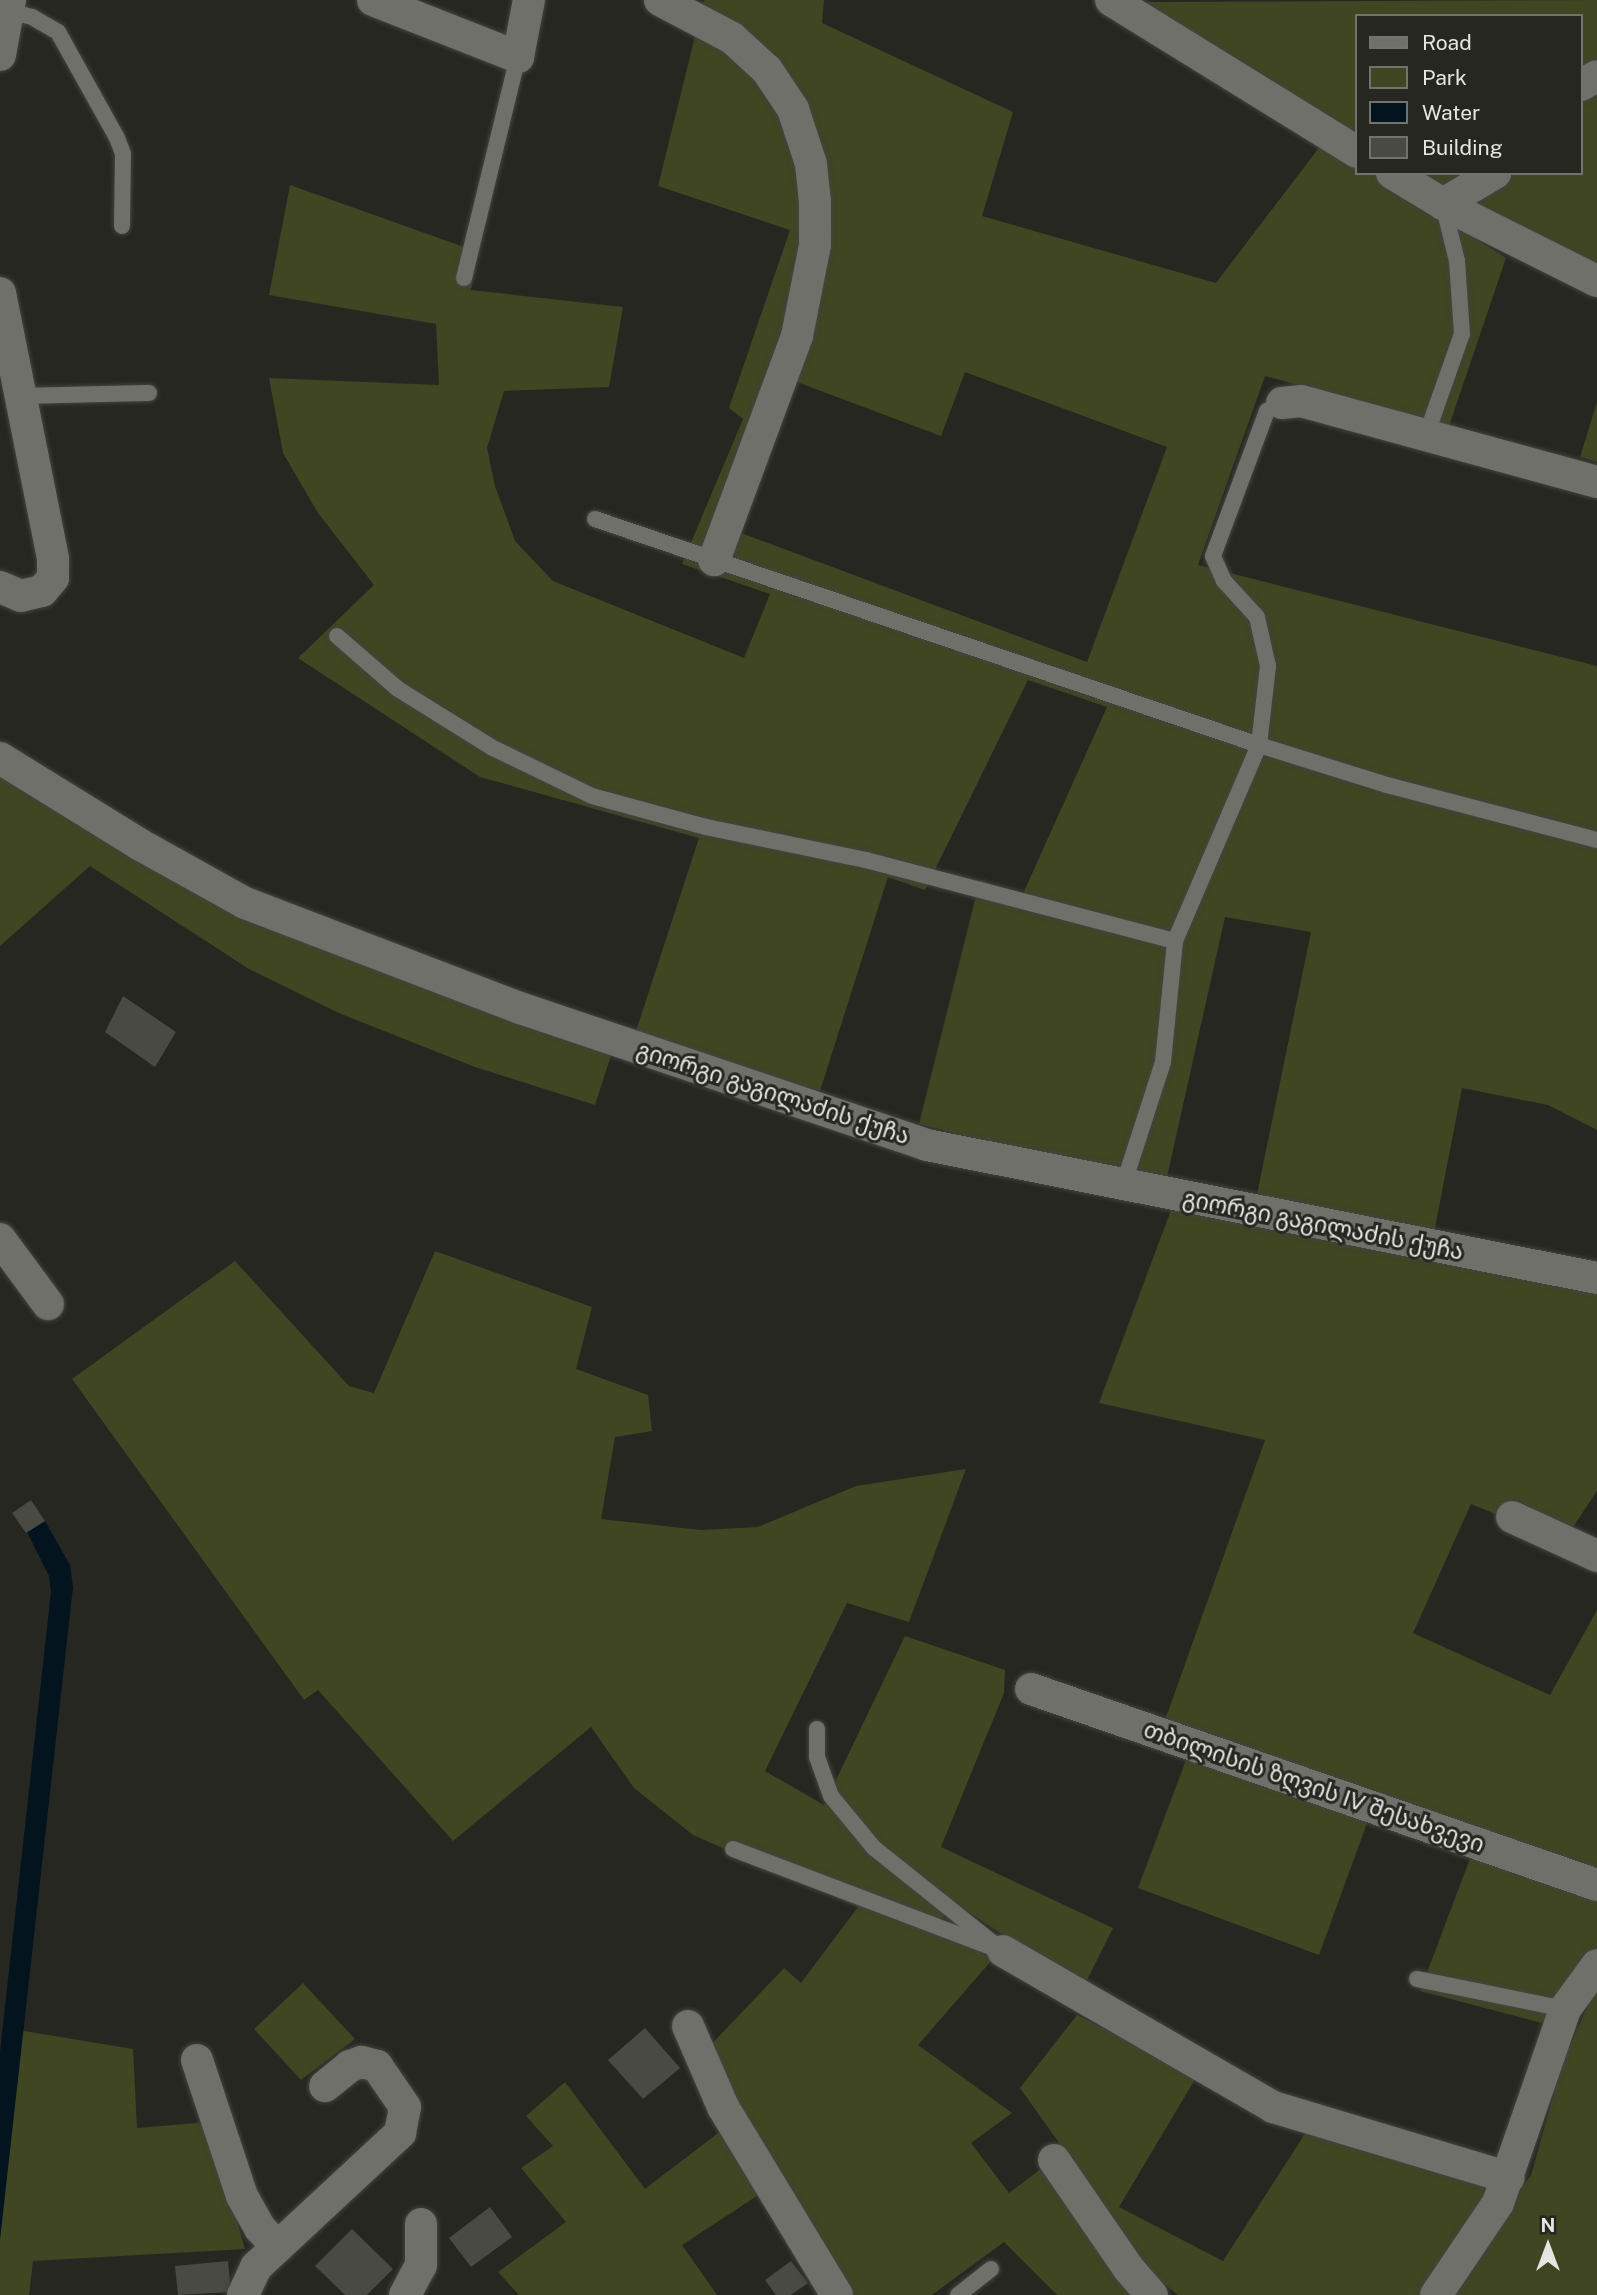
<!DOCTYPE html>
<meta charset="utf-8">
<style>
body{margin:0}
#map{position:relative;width:1597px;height:2295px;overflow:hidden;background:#262721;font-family:"Public Sans","Noto Sans Georgian",sans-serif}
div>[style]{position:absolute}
.green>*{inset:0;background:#3f4621}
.water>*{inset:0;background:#03141f}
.building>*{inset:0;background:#494a43}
.roads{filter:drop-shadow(0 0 2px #42433f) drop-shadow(0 0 2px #42433f)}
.service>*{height:16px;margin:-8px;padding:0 8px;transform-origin:8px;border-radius:8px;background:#6e7069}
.minor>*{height:32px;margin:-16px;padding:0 16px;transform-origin:16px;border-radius:16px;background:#6e7069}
span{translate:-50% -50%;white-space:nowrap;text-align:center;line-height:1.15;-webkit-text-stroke:6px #262721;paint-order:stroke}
.street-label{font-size:23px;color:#e5e6e2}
.legend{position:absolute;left:1355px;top:14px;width:228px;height:161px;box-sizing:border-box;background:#262721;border:2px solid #72736e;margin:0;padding:9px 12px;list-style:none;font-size:21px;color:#e5e6e2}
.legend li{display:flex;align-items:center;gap:14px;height:35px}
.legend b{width:35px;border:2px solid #72736e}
.north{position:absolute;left:1513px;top:2211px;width:70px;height:70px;-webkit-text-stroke:5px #262721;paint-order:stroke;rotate:0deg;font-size:19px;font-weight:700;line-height:28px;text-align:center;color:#e5e6e2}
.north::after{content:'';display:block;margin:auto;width:24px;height:32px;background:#e5e6e2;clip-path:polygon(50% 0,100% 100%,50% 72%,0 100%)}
</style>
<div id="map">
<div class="green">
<i style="clip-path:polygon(evenodd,704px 0,824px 0,822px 23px,1013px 112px,982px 216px,1216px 283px,1324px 141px,1357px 163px,1357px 173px,1374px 173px,1506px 258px,1449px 426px,1265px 376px,1198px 565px,1597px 666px,1597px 1130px,1548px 1105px,1462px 1088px,1434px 1233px,1256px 1199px,1311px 932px,1225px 917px,1165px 1186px,919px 1124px,980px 880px,1022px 896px,1107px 707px,1028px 680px,925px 890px,888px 877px,820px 1091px,635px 1034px,699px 838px,480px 777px,298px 658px,374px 585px,318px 513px,283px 453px,269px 378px,439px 385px,436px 324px,269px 295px,290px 185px,478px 252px,471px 290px,623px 307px,609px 387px,504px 391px,487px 448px,495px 486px,515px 541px,553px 581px,744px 658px,770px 594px,682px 564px,743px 419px,729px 408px,790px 230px,658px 186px,704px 0,965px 372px,1167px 447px,1087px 662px,741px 533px,797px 382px,941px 436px,965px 372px)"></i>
<i style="clip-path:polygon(1597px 0,1597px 280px,1423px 173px,1581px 173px,1581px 16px,1357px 16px,1357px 133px,1137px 2px)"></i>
<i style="clip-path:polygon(1597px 402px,1597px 462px,1580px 457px)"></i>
<i style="clip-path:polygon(0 768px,128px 853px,613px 1049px,595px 1105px,475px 1067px,341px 1014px,249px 969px,90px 866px,0 946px)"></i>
<i style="clip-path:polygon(1171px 1210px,1597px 1287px,1597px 1491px,1573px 1527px,1513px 1499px,1498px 1515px,1471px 1504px,1413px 1633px,1550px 1695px,1597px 1610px,1597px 1876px,1164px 1723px,1265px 1440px,1099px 1403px)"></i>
<i style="clip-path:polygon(435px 1251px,592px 1307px,576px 1369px,648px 1395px,652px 1431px,615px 1437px,601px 1519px,701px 1530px,758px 1527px,856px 1486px,966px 1469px,909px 1622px,847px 1603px,765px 1771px,824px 1805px,905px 1636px,1005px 1670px,1004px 1693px,941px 1847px,1113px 1928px,1083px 1988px,958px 1905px,939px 1921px,992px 1960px,918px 2045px,1012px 2113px,971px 2143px,1009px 2193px,1046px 2165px,1136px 2295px,1057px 2295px,1004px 2242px,932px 2295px,849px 2295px,706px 2050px,784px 1968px,801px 1983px,858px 1907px,693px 1835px,634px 1788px,591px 1727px,453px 1841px,318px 1690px,304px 1700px,72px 1379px,235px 1261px,349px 1386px,374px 1393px)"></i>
<i style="clip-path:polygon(1189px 1752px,1370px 1815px,1319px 1955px,1138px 1888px)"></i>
<i style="clip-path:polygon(1471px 1856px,1597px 1894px,1597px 1950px,1546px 2024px,1420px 1991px)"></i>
<i style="clip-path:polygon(303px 1983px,355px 2039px,301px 2080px,254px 2029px)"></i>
<i style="clip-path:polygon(1597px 1987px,1597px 2295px,1448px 2295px,1531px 2175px,1564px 2058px)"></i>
<i style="clip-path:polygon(1077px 2015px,1197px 2076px,1119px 2207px,1223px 2261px,1308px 2129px,1483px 2185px,1486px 2205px,1423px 2295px,1178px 2295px,1152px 2274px,1020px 2088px)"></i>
<i style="clip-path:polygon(6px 2028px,133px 2049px,137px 2128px,209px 2122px,245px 2249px,33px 2261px,29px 2295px,0 2295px,0 2074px)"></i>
<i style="clip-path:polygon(565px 2082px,645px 2189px,722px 2130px,763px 2192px,682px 2245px,717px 2295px,519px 2295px,498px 2272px,566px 2222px,521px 2168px,553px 2146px,526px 2116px)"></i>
</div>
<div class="water">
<i style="clip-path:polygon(45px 1521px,70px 1565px,73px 1587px,0 2240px,0 2052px,51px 1592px,49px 1576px,27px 1532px)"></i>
</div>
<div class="building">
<i style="clip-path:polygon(123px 996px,176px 1032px,155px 1067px,105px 1032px)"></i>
<i style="clip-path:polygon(31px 1500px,45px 1521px,26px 1533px,12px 1513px)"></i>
<i style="clip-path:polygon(645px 2028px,680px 2068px,643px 2099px,608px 2060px)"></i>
<i style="clip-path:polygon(490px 2207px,512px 2237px,471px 2267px,449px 2238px)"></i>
<i style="clip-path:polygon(352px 2229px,393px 2269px,367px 2295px,345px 2295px,315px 2266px)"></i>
<i style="clip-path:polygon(228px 2261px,231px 2292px,178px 2295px,175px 2266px)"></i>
<i style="clip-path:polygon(791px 2261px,808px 2283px,791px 2295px,776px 2295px,765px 2280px)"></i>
</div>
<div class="roads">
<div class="service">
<i style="left:8px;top:11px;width:25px;rotate:14deg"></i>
<i style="left:32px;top:17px;width:30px;rotate:30deg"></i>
<i style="left:58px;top:32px;width:121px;rotate:60.9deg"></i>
<i style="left:117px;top:138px;width:17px;rotate:69deg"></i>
<i style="left:123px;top:154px;width:72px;rotate:90.8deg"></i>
<i style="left:464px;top:278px;width:228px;rotate:-76.3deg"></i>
<i style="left:17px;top:396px;width:132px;rotate:-1.3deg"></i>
<i style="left:1426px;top:436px;width:108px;rotate:-70.6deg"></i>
<i style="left:1462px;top:334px;width:73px;rotate:-93.9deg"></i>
<i style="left:1457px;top:261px;width:59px;rotate:-103.8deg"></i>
<i style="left:595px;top:519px;width:701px;rotate:18.8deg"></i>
<i style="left:1259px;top:745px;width:134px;rotate:17.4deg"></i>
<i style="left:1387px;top:785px;width:217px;rotate:14.7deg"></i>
<i style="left:337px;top:636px;width:81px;rotate:41deg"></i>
<i style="left:398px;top:689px;width:110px;rotate:31.9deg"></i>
<i style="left:491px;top:747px;width:112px;rotate:25.9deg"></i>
<i style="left:592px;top:796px;width:118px;rotate:15.2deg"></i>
<i style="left:706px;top:827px;width:163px;rotate:11.7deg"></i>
<i style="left:866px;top:860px;width:319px;rotate:14.7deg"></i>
<i style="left:1123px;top:1186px;width:130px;rotate:-72.1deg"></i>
<i style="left:1163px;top:1062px;width:122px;rotate:-84.3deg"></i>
<i style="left:1175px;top:941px;width:213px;rotate:-66.8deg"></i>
<i style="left:1259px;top:745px;width:80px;rotate:-83.5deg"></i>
<i style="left:1268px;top:666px;width:50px;rotate:-102.7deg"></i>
<i style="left:1257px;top:617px;width:49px;rotate:-132.5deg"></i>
<i style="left:1224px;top:581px;width:27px;rotate:-114deg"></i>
<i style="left:1213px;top:556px;width:155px;rotate:-69.6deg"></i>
<i style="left:1267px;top:411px;width:17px;rotate:-28deg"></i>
<i style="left:817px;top:1729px;width:28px;rotate:90deg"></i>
<i style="left:817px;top:1757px;width:41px;rotate:70.3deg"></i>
<i style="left:831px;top:1796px;width:67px;rotate:50.4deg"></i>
<i style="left:874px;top:1848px;width:165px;rotate:38.6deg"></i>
<i style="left:733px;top:1849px;width:276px;rotate:20.8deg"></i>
<i style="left:1417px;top:1979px;width:151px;rotate:11.5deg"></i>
<i style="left:958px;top:2295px;width:42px;rotate:-38.2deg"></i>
</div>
<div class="minor">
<i style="left:373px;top:0;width:156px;rotate:21.5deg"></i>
<i style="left:518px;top:57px;width:58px;rotate:-79.1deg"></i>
<i style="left:660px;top:0;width:81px;rotate:27.8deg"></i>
<i style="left:732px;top:38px;width:47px;rotate:42.4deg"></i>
<i style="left:767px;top:70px;width:47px;rotate:56.3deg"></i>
<i style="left:793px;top:109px;width:58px;rotate:71.9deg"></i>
<i style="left:811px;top:164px;width:38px;rotate:84deg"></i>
<i style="left:815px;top:202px;width:43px;rotate:90deg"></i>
<i style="left:815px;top:245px;width:93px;rotate:101.2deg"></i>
<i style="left:797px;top:336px;width:239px;rotate:110.3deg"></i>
<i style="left:1111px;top:0;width:289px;rotate:31.7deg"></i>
<i style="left:0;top:55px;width:56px;rotate:-79.7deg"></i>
<i style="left:1581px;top:85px;width:18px;rotate:-29deg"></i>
<i style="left:1392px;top:173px;width:60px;rotate:31.3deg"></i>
<i style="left:1443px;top:204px;width:172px;rotate:26.6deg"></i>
<i style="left:1443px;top:204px;width:61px;rotate:-30.8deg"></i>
<i style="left:0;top:293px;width:271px;rotate:78.7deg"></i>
<i style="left:53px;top:559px;width:19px;rotate:90deg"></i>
<i style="left:53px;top:578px;width:17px;rotate:130deg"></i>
<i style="left:42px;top:591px;width:22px;rotate:167deg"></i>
<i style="left:21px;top:596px;width:23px;rotate:-157deg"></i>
<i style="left:1282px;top:403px;width:19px;rotate:-6deg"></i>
<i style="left:1301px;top:401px;width:307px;rotate:15.3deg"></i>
<i style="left:0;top:758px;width:163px;rotate:31.7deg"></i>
<i style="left:139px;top:844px;width:121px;rotate:29.1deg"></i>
<i style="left:245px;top:903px;width:294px;rotate:20.9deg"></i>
<i style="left:520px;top:1008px;width:429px;rotate:18.6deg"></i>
<i style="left:927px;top:1145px;width:683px;rotate:11.23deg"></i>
<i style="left:0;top:1239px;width:81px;rotate:53.6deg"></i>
<i style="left:1512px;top:1517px;width:94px;rotate:24.6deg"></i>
<i style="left:1031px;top:1689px;width:599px;rotate:19.1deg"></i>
<i style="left:1003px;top:1951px;width:312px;rotate:30deg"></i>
<i style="left:1273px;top:2107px;width:246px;rotate:16.7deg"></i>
<i style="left:688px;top:2026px;width:88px;rotate:66.6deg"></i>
<i style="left:723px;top:2107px;width:220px;rotate:58.8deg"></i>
<i style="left:197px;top:2060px;width:143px;rotate:71.7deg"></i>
<i style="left:242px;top:2196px;width:37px;rotate:61deg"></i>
<i style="left:260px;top:2228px;width:25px;rotate:48deg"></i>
<i style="left:1054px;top:2160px;width:132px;rotate:55.5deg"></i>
<i style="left:1129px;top:2269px;width:35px;rotate:49deg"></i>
<i style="left:243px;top:2295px;width:31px;rotate:-65deg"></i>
<i style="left:256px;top:2267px;width:197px;rotate:-42.9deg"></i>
<i style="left:400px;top:2133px;width:26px;rotate:-79deg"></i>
<i style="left:405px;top:2107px;width:50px;rotate:-124.3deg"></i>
<i style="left:377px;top:2066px;width:16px;rotate:-165deg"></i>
<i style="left:362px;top:2062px;width:13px;rotate:162deg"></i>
<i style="left:350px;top:2066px;width:32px;rotate:141deg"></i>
<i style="left:405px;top:2295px;width:34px;rotate:-62deg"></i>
<i style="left:421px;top:2265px;width:41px;rotate:-90deg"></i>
<i style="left:1436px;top:2295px;width:111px;rotate:-56deg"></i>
<i style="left:1498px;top:2203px;width:205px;rotate:-70.9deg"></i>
<i style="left:1565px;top:2009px;width:54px;rotate:-54deg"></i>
</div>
</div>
<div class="street-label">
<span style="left:773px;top:1093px;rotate:18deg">გიორგი გაგილაძის ქუჩა</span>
<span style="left:1323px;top:1225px;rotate:11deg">გიორგი გაგილაძის ქუჩა</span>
<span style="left:1314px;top:1787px;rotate:19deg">თბილისის ზღვის IV შესახვევი</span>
</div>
<ul class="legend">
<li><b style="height:9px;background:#6e7069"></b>Road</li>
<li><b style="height:19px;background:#3f4621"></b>Park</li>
<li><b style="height:19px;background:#03141f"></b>Water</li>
<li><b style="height:19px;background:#494a43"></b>Building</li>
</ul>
<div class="north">N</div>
</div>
